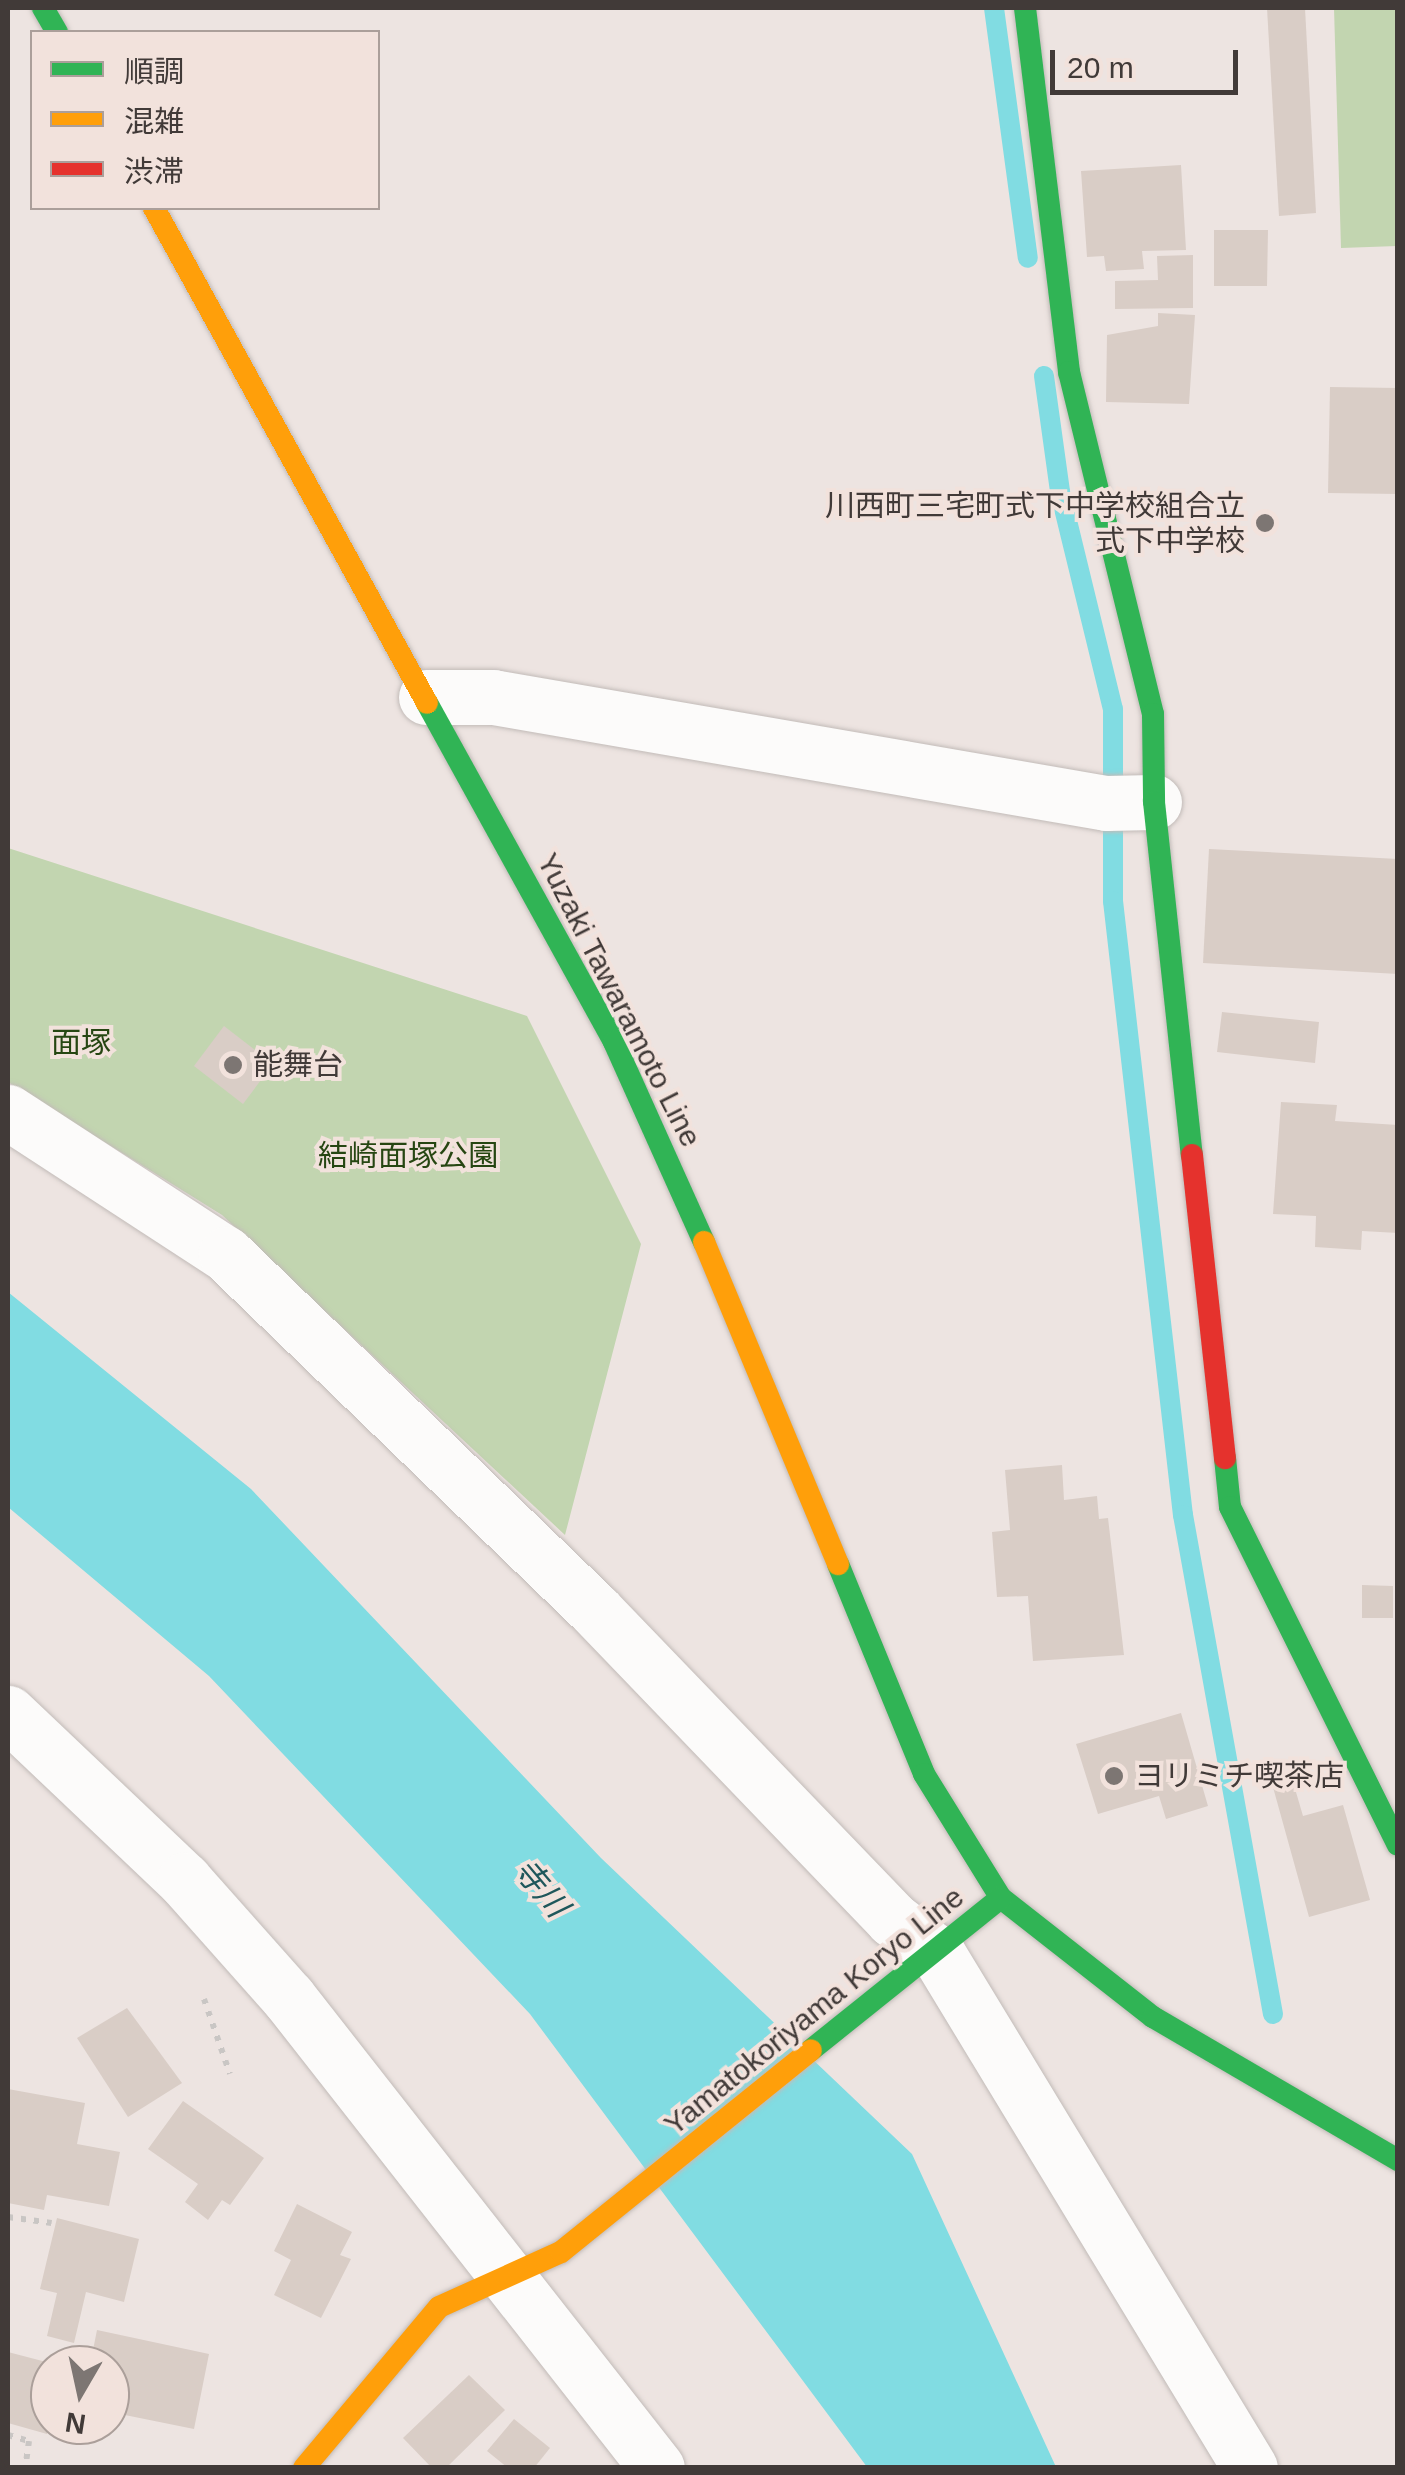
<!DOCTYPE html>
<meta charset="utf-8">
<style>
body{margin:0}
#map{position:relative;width:1405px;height:2475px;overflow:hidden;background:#ede4e1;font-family:Helvetica,"Noto Sans JP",sans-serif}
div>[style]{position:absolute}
.green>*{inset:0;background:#c2d5b0}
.water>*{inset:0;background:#81dce2}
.stream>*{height:20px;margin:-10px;padding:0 10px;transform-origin:10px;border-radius:10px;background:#81dce2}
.building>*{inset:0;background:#d9cdc6}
.path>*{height:6px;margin-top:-3px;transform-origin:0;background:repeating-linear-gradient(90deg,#c9c6c4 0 5px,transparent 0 13px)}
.roads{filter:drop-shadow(0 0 2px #c2bbb8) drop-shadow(0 0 2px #c2bbb8)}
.street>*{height:55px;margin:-27.5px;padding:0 27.5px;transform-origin:27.5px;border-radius:27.5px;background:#fcfbfa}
.fast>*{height:22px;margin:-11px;padding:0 11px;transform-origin:11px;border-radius:11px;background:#30b455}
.slow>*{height:22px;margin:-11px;padding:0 11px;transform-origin:11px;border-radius:11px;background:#ff9f0a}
.jam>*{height:22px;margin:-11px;padding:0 11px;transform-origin:11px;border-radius:11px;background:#e5322d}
.dots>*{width:28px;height:28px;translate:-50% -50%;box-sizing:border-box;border:5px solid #f2e2dc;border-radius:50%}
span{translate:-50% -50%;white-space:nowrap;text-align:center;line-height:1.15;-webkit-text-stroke:8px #f2e2dc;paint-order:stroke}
.poi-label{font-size:30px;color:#413a38}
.right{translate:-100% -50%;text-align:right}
.left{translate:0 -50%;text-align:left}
.street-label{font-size:30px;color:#413a38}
.park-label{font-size:30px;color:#264612}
.water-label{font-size:32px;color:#1f575b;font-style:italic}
.frame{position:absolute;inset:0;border:10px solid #413a38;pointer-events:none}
.legend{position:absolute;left:30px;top:30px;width:350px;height:180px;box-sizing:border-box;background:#f2e2dc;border:2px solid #ab9f9a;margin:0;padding:12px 18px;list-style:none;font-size:30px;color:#413a38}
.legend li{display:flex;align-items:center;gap:20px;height:50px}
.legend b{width:50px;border:2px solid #ab9f9a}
.north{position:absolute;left:30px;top:2345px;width:100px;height:100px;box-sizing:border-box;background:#f2e2dc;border:2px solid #ab9f9a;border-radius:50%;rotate:189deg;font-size:28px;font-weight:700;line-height:40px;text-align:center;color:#413a38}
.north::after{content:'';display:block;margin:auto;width:35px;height:45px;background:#7d7673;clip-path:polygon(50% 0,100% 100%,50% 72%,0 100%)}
.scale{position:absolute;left:1050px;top:50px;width:188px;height:45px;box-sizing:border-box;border:5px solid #413a38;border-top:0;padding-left:12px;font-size:30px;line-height:35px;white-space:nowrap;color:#413a38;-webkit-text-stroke:8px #f2e2dc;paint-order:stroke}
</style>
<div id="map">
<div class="green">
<i style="clip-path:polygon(1334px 8px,1397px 8px,1397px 246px,1341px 248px)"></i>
<i style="clip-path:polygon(8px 848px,527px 1016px,641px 1244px,565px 1535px,222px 1215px,8px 1082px)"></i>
</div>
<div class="water">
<i style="clip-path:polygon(8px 1292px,251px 1489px,601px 1858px,912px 2154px,1056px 2467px,867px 2467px,530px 2014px,209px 1676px,8px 1507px)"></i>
</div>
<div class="stream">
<i style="left:994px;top:8px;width:252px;rotate:82.3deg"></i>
<i style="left:1044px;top:376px;width:117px;rotate:82.1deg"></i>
<i style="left:1060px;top:492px;width:223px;rotate:76.3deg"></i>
<i style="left:1113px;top:709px;width:192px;rotate:90deg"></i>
<i style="left:1113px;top:901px;width:618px;rotate:83.5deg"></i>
<i style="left:1183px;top:1515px;width:507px;rotate:79.78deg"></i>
</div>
<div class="building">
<i style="clip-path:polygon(1267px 8px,1305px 8px,1316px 213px,1279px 216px)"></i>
<i style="clip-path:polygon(1181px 165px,1186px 250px,1142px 251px,1144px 269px,1106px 271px,1104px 256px,1087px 257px,1081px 171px)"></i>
<i style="clip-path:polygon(1214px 230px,1268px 230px,1267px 286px,1214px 286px)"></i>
<i style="clip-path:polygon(1193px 255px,1193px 308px,1115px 309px,1115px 281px,1158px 280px,1157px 256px)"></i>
<i style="clip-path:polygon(1158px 313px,1195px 315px,1189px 404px,1106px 402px,1107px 335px,1158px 326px)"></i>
<i style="clip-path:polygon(1330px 387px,1398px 388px,1398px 494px,1328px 493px)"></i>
<i style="clip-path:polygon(1209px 849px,1398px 859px,1398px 974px,1203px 963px)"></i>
<i style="clip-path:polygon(1222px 1012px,1319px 1022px,1315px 1063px,1217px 1052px)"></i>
<i style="clip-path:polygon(224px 1026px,273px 1064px,243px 1104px,194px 1066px)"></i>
<i style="clip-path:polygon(1281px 1102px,1337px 1105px,1335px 1121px,1398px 1125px,1398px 1233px,1362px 1231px,1361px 1250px,1315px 1247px,1316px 1216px,1273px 1214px)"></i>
<i style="clip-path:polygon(1062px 1465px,1064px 1500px,1097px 1496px,1099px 1519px,1108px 1518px,1124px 1655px,1033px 1661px,1028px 1596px,997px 1597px,992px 1532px,1010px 1530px,1005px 1470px)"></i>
<i style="clip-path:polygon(1362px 1585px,1393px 1586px,1393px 1618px,1362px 1618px)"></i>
<i style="clip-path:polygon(1181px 1713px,1208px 1806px,1166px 1819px,1159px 1796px,1098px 1814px,1076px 1744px)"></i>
<i style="clip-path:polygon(1291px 1775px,1303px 1816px,1343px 1805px,1370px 1900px,1309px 1917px,1271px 1780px)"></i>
<i style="clip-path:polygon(127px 2008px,182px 2083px,128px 2117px,77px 2038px)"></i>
<i style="clip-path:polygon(8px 2089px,85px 2103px,77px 2144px,120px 2152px,109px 2206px,47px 2195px,44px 2210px,8px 2203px)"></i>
<i style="clip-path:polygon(183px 2101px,264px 2158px,230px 2205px,222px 2200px,208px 2220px,185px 2202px,198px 2184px,148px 2149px)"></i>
<i style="clip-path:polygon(297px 2204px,352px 2232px,340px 2255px,351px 2259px,321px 2318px,274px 2295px,291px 2260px,274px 2251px)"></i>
<i style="clip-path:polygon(57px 2218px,139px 2239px,124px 2302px,86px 2292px,74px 2343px,47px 2336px,57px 2293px,40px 2289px)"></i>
<i style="clip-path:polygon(97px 2330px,209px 2354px,194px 2429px,110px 2412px,110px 2365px,90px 2365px)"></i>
<i style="clip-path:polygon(8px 2352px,50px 2363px,47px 2434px,8px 2423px)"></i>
<i style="clip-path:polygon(469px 2375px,505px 2410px,446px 2468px,432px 2468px,403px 2438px)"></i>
<i style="clip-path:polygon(514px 2419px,550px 2448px,534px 2468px,508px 2468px,487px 2451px)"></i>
</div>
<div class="path">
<i style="left:204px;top:1999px;width:79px;rotate:70.9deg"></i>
<i style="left:8px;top:2217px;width:44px;rotate:7.8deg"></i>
<i style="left:8px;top:2435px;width:22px;rotate:16deg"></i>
<i style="left:29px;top:2441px;width:27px;rotate:98deg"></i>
</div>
<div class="roads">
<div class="street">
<i style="left:426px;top:697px;width:67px"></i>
<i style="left:493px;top:697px;width:622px;rotate:9.81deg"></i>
<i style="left:1106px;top:803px;width:48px;rotate:-1.2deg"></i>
<i style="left:8px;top:1112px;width:260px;rotate:33.1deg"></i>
<i style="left:226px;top:1254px;width:513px;rotate:43.97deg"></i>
<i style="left:595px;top:1610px;width:429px;rotate:46.1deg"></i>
<i style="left:892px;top:1919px;width:58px;rotate:37.3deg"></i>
<i style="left:938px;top:1954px;width:601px;rotate:58.74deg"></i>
<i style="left:8px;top:1713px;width:243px;rotate:43.5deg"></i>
<i style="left:184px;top:1880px;width:157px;rotate:48.4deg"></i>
<i style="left:288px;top:1997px;width:598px;rotate:51.92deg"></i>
</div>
<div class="fast">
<i style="left:43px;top:8px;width:28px;rotate:60deg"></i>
<i style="left:1025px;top:8px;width:367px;rotate:83.1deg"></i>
<i style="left:1069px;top:372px;width:352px;rotate:76.2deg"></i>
<i style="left:1153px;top:714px;width:88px;rotate:89.3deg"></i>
<i style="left:1154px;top:802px;width:355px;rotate:83.9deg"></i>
<i style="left:427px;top:703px;width:387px;rotate:61.1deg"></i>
<i style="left:614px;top:1042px;width:219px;rotate:65.8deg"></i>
<i style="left:1225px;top:1458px;width:49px;rotate:84.2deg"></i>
<i style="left:1230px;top:1507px;width:377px;rotate:63.6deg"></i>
<i style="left:838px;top:1564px;width:227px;rotate:67.7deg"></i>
<i style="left:924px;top:1774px;width:146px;rotate:58.2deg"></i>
<i style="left:1001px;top:1898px;width:193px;rotate:38.1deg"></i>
<i style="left:1153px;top:2017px;width:284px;rotate:30.3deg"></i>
<i style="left:811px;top:2050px;width:243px;rotate:-38.7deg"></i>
</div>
<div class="slow">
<i style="left:154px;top:208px;width:565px;rotate:61.12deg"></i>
<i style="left:704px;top:1242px;width:349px;rotate:67.4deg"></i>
<i style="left:304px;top:2468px;width:210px;rotate:-50deg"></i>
<i style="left:439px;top:2307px;width:134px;rotate:-24.3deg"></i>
<i style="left:561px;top:2252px;width:321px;rotate:-38.9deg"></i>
</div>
<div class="jam">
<i style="left:1192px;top:1155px;width:305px;rotate:83.8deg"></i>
</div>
</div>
<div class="dots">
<i style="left:1265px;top:523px;background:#7d7673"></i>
<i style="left:233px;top:1065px;background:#7d7673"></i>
<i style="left:1114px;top:1776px;background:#7d7673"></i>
</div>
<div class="poi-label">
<span class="right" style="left:1245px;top:523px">川西町三宅町式下中学校組合立<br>式下中学校</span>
<span class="left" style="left:253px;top:1065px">能舞台</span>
<span class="left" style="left:1134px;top:1776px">ヨリミチ喫茶店</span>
</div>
<div class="street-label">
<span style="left:619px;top:1000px;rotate:63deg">Yuzaki Tawaramoto Line</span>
<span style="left:814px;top:2011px;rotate:-39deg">Yamatokoriyama Koryo Line</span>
</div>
<div class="park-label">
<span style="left:81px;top:1043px">面塚</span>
<span style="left:408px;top:1156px">結崎面塚公園</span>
</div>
<div class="water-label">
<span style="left:541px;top:1888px;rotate:50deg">寺川</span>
</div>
<div class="frame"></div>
<ul class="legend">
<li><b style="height:12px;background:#30b455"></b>順調</li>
<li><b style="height:12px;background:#ff9f0a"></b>混雑</li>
<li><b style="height:12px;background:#e5322d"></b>渋滞</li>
</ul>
<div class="north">N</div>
<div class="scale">20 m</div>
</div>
